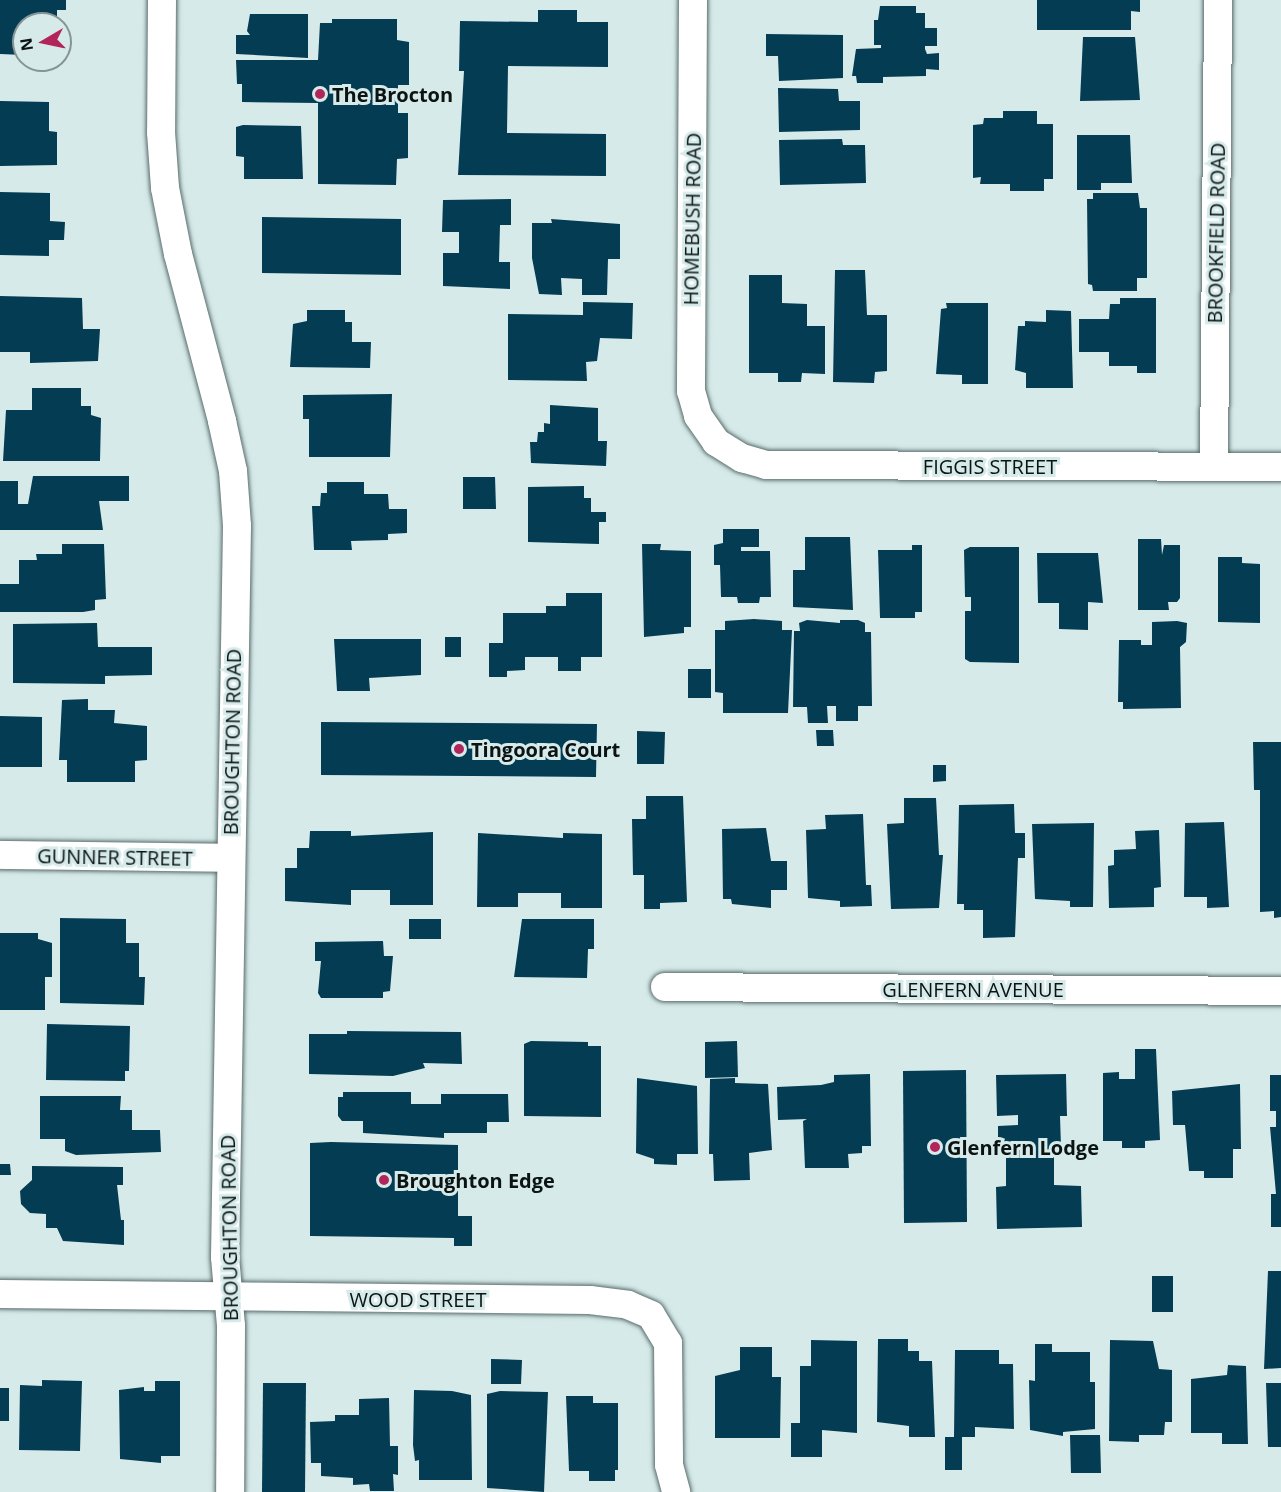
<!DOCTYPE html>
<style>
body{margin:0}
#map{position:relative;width:1281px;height:1492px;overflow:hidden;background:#d6eaea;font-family:"Open Sans",sans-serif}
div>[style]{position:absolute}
.building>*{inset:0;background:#043c53}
.roads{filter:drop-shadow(0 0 2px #5a6c6c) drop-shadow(0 0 2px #5a6c6c)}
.street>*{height:28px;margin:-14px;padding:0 14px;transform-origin:14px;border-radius:14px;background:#fff}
.dots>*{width:16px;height:16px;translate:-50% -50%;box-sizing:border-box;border:3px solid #d6eaea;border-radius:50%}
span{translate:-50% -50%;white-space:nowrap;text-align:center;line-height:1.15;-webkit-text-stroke:6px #d6eaea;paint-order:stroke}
.poi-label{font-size:20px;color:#0c1313;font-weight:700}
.left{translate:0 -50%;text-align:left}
.street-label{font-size:20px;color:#0c1313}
.north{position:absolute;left:12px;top:12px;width:60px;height:60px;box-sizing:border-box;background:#d6eaea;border:2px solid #859494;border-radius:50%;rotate:261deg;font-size:16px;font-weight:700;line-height:24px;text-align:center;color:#0c1313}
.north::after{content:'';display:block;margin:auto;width:21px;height:27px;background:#b2255b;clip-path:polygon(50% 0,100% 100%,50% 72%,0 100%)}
</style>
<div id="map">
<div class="building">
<i style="clip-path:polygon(0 0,66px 0,66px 10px,57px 10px,57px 24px,24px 24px,24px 55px,0 54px)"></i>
<i style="clip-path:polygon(1037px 0,1140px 0,1140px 12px,1131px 11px,1131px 30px,1037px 30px)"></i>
<i style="clip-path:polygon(880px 6px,916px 6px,916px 13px,925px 13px,925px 28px,937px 28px,937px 46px,925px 46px,925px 49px,927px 54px,939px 53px,939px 70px,926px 69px,926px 76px,883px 77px,883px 83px,857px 83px,856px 76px,852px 76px,856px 49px,881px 48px,881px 45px,874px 45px,874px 20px,878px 20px)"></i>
<i style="clip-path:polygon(538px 10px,577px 10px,577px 22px,608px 22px,608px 67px,508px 66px,507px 133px,606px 134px,606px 176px,458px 175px,464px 71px,459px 71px,460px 21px,538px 22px)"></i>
<i style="clip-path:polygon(250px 14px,308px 14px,308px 58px,236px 54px,236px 35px,250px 35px,247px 31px)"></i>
<i style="clip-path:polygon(332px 19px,397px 19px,397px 40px,409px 42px,409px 85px,398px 85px,398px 113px,408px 113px,408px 158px,397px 159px,396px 185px,318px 184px,318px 103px,242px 102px,242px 84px,237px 84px,236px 60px,318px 60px,320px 23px,332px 23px)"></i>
<i style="clip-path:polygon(766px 34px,843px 35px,843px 78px,779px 81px,778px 56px,766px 56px)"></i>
<i style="clip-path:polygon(1083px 37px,1135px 37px,1140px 100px,1080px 101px)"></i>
<i style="clip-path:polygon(778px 88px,838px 89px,839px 101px,860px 101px,860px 130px,779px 132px)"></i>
<i style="clip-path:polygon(0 101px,49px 102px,49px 131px,57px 132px,57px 165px,0 166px)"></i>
<i style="clip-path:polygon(1003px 111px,1037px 111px,1037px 124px,1053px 124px,1053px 179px,1044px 179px,1044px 191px,1010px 191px,1010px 184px,980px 184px,981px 177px,973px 178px,973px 125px,983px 124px,984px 118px,1003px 118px)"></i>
<i style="clip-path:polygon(243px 125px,301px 126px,303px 179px,244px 179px,244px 157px,236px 156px,236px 127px)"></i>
<i style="clip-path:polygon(1077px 135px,1130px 135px,1132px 183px,1101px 183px,1101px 190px,1077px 190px)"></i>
<i style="clip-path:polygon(842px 139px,843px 145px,865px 145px,866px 183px,780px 185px,779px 140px)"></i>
<i style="clip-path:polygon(0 192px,50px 193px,50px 221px,65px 222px,64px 240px,49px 240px,49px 256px,0 255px)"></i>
<i style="clip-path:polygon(1093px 193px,1138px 193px,1140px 208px,1147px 208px,1147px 278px,1137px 278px,1137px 291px,1093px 291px,1092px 285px,1088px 284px,1087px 199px,1093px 199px)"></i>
<i style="clip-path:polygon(511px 199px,511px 225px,500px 225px,499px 262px,510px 262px,510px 289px,443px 286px,443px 253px,459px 253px,459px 232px,442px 232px,443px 200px)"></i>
<i style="clip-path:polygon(262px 217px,401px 219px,401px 275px,262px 273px)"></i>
<i style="clip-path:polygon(551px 219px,620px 224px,620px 259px,608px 259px,607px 295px,582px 295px,582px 279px,561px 278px,562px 295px,539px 294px,532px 258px,532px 223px,552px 223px)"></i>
<i style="clip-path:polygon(835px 270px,865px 270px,867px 315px,887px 315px,887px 371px,875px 372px,874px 383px,833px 382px)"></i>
<i style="clip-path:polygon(749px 275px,782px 275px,782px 303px,807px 304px,807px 326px,825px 326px,825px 374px,802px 373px,801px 382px,778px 382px,778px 373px,749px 373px)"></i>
<i style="clip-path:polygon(0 296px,82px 298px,83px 329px,100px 329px,98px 361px,30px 363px,30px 352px,0 352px)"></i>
<i style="clip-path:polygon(1120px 298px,1156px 298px,1156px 373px,1137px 373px,1137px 366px,1109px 366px,1109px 352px,1079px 352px,1079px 319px,1109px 319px,1110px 304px,1120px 304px)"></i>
<i style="clip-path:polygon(583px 302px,633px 303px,632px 339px,600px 338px,597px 361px,586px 362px,587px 381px,508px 380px,508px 314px,583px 315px)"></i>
<i style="clip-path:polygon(946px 303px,988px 303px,988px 384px,962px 384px,962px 375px,936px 374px,941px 309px,947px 308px)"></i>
<i style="clip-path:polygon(307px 310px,345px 310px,345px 322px,352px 322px,352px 342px,371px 342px,370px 368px,290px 367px,293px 324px,307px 321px)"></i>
<i style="clip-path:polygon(1046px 310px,1071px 311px,1073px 388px,1026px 388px,1026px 373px,1015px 370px,1018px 326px,1025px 326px,1025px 321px,1046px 322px)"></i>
<i style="clip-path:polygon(32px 388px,81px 388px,81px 406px,91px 406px,91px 415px,101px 418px,100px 461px,3px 461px,6px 410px,32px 410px)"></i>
<i style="clip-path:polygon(392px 394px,390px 457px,309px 457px,309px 419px,303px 419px,303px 395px)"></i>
<i style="clip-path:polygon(550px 405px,598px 408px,598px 441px,607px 441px,606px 466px,531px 463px,530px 442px,537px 442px,538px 432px,544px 432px,544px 423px,550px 424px)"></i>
<i style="clip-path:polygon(33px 476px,129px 476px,129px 501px,99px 501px,103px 530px,0 530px,0 481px,18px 481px,18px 504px,28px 504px)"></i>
<i style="clip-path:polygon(463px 477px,495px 477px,496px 509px,463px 509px)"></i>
<i style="clip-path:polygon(327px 482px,364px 482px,364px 494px,388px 494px,389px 509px,407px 509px,407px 533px,388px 534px,388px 540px,351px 541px,352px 550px,314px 550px,312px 506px,320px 506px,321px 493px,327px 493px)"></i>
<i style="clip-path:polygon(584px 486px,584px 498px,591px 498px,591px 512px,606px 512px,606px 522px,599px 522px,599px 544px,528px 542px,528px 487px)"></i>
<i style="clip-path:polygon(723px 529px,759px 529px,759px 547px,741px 547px,741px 551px,770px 551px,771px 597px,760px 597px,759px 603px,738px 603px,737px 597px,721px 597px,720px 565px,714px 565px,714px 545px,723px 543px)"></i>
<i style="clip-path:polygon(805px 537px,850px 537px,853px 610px,793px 607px,793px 570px,805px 570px)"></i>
<i style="clip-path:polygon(1138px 539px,1161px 539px,1162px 555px,1164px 545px,1180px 545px,1180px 598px,1177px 602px,1168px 602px,1169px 610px,1138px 610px)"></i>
<i style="clip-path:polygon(62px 544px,104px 544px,106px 599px,95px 600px,95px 610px,83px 612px,0 612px,0 584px,19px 584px,19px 560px,37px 560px,36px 554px,62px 554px)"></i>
<i style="clip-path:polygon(642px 544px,661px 544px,660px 550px,691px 551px,691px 627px,684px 627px,684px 633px,644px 637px)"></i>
<i style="clip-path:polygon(912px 545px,922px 545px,922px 612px,915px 612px,915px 618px,880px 618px,878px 550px,912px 550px)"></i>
<i style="clip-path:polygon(970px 547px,1019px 547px,1019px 663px,970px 662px,965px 659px,965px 611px,971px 611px,971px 597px,965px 597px,964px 550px)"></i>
<i style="clip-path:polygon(1037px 553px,1098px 553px,1103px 603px,1088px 602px,1088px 630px,1059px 629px,1059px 603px,1038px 603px)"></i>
<i style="clip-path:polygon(1218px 557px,1242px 557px,1242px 563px,1260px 564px,1260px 623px,1218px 622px)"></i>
<i style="clip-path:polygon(566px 593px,602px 593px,602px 657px,581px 657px,581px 671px,558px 671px,558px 657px,525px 657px,525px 670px,507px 671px,507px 677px,489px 677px,489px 643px,503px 643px,503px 613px,546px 613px,546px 606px,566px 606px)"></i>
<i style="clip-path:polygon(754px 619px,782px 621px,782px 630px,792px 630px,788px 713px,723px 713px,723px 693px,715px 692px,715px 630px,725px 630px,725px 621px)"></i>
<i style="clip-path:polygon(807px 620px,840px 623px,840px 620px,858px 620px,865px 623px,865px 632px,871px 632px,872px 706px,858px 706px,858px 721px,836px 721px,836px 706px,827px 706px,828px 723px,808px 723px,807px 707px,793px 707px,794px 631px,800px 631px,799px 623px)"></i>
<i style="clip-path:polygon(1177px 621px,1187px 623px,1186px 642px,1180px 647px,1181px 708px,1123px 709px,1123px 702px,1118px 702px,1119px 640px,1141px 640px,1141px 645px,1152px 645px,1152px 622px)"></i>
<i style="clip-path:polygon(97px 623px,98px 647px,152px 647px,152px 675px,105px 676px,105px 684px,13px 683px,13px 624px)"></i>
<i style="clip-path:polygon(445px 637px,461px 637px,461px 657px,445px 657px)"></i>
<i style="clip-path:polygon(334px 639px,421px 639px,421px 675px,369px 678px,370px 691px,337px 691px)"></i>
<i style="clip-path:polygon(688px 669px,711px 669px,711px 698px,688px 698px)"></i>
<i style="clip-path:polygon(88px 699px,88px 710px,115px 710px,114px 723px,147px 726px,147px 760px,135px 761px,135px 782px,67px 782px,67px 760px,59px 760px,62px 700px)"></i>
<i style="clip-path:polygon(0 716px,42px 717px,42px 767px,0 767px)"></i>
<i style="clip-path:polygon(321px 722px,597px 724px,596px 777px,321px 775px)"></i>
<i style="clip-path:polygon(816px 730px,833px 730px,834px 746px,817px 746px)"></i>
<i style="clip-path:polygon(637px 731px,665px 732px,664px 764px,637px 764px)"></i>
<i style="clip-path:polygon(1253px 742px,1281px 742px,1281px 917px,1274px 918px,1274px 911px,1260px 912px,1260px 790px,1254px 790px)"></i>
<i style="clip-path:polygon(933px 765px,946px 765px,946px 781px,933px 782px)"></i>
<i style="clip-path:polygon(646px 796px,683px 796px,687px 902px,660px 903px,660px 909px,644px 909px,644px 875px,633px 875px,632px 819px,646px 819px)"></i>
<i style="clip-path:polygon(904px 798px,936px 798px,939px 855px,943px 855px,939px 908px,891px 909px,887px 824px,904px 823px)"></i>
<i style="clip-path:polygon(1014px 804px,1015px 833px,1025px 833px,1025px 858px,1018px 858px,1015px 937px,983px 938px,983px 910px,964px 910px,964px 904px,957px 904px,959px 805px)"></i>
<i style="clip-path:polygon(863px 814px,866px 885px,871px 885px,872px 906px,840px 907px,840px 901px,808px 898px,806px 830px,826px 829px,825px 815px)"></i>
<i style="clip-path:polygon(1224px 822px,1229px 907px,1207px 908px,1207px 897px,1184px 897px,1185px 823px)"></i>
<i style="clip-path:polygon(1094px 823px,1093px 907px,1070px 907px,1070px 901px,1035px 899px,1032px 824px)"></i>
<i style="clip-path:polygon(766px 828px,771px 861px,787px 861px,787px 890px,771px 890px,771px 908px,732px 904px,731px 899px,723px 899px,722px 829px)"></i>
<i style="clip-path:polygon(1159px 830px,1161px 887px,1154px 888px,1154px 907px,1109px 908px,1108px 866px,1114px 865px,1114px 850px,1136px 849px,1135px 831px)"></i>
<i style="clip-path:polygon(310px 831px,351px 831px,351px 836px,433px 832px,433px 905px,390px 905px,390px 890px,351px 890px,351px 905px,285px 901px,285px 868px,297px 868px,297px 848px,309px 848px)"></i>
<i style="clip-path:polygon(478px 833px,563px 838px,563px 833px,602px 834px,602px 908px,561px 908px,561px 893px,518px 893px,518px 907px,477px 907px)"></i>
<i style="clip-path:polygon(60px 918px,126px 919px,126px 943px,139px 943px,139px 977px,145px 977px,144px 1005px,60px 1003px)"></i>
<i style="clip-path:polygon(409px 919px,441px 919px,441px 939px,409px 939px)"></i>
<i style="clip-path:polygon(522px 919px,594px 919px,594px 949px,588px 949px,587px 978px,514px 977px)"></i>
<i style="clip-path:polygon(0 933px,38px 933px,38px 939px,52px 943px,52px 977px,45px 977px,45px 1010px,0 1010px)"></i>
<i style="clip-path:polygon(383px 941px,384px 956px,393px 956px,390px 991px,383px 992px,383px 998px,321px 998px,318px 993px,321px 961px,315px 961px,315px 942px)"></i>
<i style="clip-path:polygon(47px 1024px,130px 1026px,129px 1071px,125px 1071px,125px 1081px,46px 1080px)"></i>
<i style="clip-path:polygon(347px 1031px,461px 1032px,462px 1064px,423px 1063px,425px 1068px,393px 1076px,309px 1074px,309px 1034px,347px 1034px)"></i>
<i style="clip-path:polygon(531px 1041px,588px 1042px,588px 1046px,601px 1046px,601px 1117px,524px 1116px,524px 1044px)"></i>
<i style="clip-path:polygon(737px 1041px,738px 1077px,705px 1078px,705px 1042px)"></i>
<i style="clip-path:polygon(1135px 1049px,1156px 1049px,1160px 1140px,1145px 1141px,1145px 1148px,1122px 1148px,1122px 1141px,1103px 1141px,1103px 1073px,1119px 1072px,1119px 1079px,1135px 1079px)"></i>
<i style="clip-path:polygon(966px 1070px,967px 1222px,904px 1223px,903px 1071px)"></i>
<i style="clip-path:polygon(870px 1074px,871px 1146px,862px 1146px,862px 1153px,848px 1154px,849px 1168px,805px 1168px,803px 1121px,807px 1119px,778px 1120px,777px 1087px,821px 1085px,834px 1082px,834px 1075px)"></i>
<i style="clip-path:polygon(1066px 1074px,1067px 1116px,1060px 1116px,1061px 1147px,1054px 1147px,1054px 1185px,1081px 1186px,1082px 1227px,997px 1229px,996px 1187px,1006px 1186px,1006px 1150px,998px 1150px,998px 1126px,1018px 1125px,1018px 1115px,997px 1116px,996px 1075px)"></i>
<i style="clip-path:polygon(1270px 1075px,1281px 1075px,1281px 1227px,1271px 1227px,1271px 1194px,1276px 1194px,1270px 1127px,1276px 1127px,1276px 1111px,1270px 1111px)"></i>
<i style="clip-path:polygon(637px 1078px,697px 1086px,698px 1154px,677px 1154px,677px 1165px,654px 1164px,654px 1159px,636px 1153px)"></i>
<i style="clip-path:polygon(735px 1078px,735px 1083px,768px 1084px,772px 1150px,749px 1153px,750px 1180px,714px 1181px,713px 1154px,709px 1154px,710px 1079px)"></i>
<i style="clip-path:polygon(1240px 1084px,1241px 1149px,1233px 1149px,1233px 1178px,1204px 1178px,1204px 1171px,1189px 1171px,1185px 1125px,1173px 1125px,1172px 1091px)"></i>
<i style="clip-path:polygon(343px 1092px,411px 1092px,411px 1104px,441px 1104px,441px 1094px,508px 1094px,509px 1122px,487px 1122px,487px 1133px,444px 1133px,444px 1138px,363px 1133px,363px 1121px,342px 1121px,338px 1116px,338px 1097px,343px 1097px)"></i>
<i style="clip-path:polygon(40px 1096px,121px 1096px,120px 1110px,132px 1110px,132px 1130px,160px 1130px,161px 1152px,76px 1155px,65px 1151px,65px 1139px,40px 1139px)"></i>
<i style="clip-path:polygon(331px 1142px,458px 1145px,458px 1216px,472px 1216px,472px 1246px,454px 1246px,454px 1238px,310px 1236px,310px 1143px)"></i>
<i style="clip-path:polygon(0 1164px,10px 1164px,11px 1175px,0 1175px)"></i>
<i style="clip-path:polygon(32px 1166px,123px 1167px,123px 1185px,117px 1185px,121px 1220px,124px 1220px,124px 1245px,63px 1241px,57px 1228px,46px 1228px,46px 1214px,30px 1213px,21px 1204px,20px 1191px,32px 1180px)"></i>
<i style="clip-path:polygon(1268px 1271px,1281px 1271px,1281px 1368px,1264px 1369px)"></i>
<i style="clip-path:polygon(1152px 1276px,1173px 1276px,1173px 1312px,1152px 1312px)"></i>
<i style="clip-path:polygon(878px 1339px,908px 1339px,908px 1351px,919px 1351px,919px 1361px,932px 1361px,935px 1437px,909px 1437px,909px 1426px,877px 1422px)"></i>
<i style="clip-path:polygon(811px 1340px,857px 1341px,857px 1433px,822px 1430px,822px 1457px,791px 1457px,791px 1423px,800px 1423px,800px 1366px,811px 1366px)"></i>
<i style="clip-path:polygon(1110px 1340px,1153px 1341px,1159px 1369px,1172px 1370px,1172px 1422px,1165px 1422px,1164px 1435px,1139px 1435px,1139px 1442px,1109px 1441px)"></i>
<i style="clip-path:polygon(1035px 1344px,1052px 1344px,1052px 1352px,1090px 1352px,1090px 1382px,1095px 1382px,1095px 1429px,1063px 1432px,1063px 1436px,1030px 1430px,1029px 1380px,1035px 1381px)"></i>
<i style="clip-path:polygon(740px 1347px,772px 1347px,772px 1377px,781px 1377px,780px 1438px,715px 1438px,715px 1376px,740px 1370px)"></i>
<i style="clip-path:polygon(955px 1350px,999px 1350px,999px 1364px,1013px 1364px,1014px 1429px,975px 1427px,975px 1437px,962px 1437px,962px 1470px,945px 1470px,945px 1437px,954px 1437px)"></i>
<i style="clip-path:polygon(491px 1359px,522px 1360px,521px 1384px,491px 1384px)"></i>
<i style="clip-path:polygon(1228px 1365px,1246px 1366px,1248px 1444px,1222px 1444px,1222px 1433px,1191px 1433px,1191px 1379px,1227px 1375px)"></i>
<i style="clip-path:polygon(42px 1380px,82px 1381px,80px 1451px,19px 1450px,20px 1385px,42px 1386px)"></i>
<i style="clip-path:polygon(155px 1381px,180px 1381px,180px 1456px,161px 1456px,161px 1463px,120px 1459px,119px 1390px,144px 1387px,144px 1391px,155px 1391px)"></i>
<i style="clip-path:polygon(263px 1383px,306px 1383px,305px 1492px,262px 1492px)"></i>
<i style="clip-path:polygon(1266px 1383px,1281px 1383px,1281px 1447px,1268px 1447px)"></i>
<i style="clip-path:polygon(0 1388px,9px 1388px,9px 1421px,0 1421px)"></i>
<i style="clip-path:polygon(414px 1390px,452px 1391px,471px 1395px,472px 1480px,419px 1480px,419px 1460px,415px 1461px,413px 1445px)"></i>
<i style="clip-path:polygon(500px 1391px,548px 1392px,544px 1492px,487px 1488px,487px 1394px)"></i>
<i style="clip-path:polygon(566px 1396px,593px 1396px,593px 1403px,618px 1403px,618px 1470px,615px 1470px,615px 1481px,589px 1481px,589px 1471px,569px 1471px)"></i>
<i style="clip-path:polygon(389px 1398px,390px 1446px,398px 1446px,398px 1475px,393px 1474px,394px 1491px,370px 1491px,369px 1484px,353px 1485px,353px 1478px,321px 1476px,321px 1463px,311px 1463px,310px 1422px,335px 1421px,335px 1415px,359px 1415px,359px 1399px)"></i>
<i style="clip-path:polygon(1070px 1435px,1100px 1435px,1101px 1473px,1071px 1473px)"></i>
</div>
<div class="roads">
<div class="street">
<i style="left:162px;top:0;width:132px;rotate:90.4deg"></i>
<i style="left:161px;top:132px;width:56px;rotate:85.9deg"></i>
<i style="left:165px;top:188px;width:67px;rotate:78.9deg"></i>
<i style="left:178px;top:254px;width:173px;rotate:75.2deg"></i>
<i style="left:222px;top:421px;width:51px;rotate:77.6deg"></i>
<i style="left:233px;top:471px;width:55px;rotate:85.8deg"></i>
<i style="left:237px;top:526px;width:731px;rotate:90.94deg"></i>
<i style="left:225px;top:1257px;width:69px;rotate:85deg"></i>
<i style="left:231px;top:1326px;width:166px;rotate:90.3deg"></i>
<i style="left:693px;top:0;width:391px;rotate:90.3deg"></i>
<i style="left:691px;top:391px;width:26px;rotate:74deg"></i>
<i style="left:698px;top:416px;width:32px;rotate:55deg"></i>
<i style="left:716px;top:442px;width:31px;rotate:32deg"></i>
<i style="left:742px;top:458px;width:25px;rotate:16deg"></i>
<i style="left:766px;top:465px;width:515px;rotate:0.22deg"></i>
<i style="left:1214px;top:466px;width:466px;rotate:-89.5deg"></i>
<i style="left:0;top:855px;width:230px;rotate:0.7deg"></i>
<i style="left:665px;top:987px;width:616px;rotate:0.37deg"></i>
<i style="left:0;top:1294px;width:590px;rotate:0.58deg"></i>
<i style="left:590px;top:1300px;width:38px;rotate:7deg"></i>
<i style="left:628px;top:1305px;width:25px;rotate:23deg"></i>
<i style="left:651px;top:1315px;width:33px;rotate:59deg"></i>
<i style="left:668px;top:1343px;width:122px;rotate:89.5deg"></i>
<i style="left:669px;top:1465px;width:28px;rotate:75deg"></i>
</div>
</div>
<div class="dots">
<i style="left:320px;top:94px;background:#b2255b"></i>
<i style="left:459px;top:749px;background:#b2255b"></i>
<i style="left:935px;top:1147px;background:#b2255b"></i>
<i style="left:384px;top:1180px;background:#b2255b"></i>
</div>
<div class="poi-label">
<span class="left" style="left:332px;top:94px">The Brocton</span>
<span class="left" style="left:471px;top:749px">Tingoora Court</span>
<span class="left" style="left:947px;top:1147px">Glenfern Lodge</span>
<span class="left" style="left:396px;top:1180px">Broughton Edge</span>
</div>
<div class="street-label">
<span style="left:692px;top:219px;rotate:-89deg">HOMEBUSH ROAD</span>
<span style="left:1216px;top:233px;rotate:-89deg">BROOKFIELD ROAD</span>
<span style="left:990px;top:466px">FIGGIS STREET</span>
<span style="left:232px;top:742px;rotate:-89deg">BROUGHTON ROAD</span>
<span style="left:115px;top:857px;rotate:1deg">GUNNER STREET</span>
<span style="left:973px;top:989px">GLENFERN AVENUE</span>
<span style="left:229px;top:1228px;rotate:-91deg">BROUGHTON ROAD</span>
<span style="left:418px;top:1299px">WOOD STREET</span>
</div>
<div class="north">N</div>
</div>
